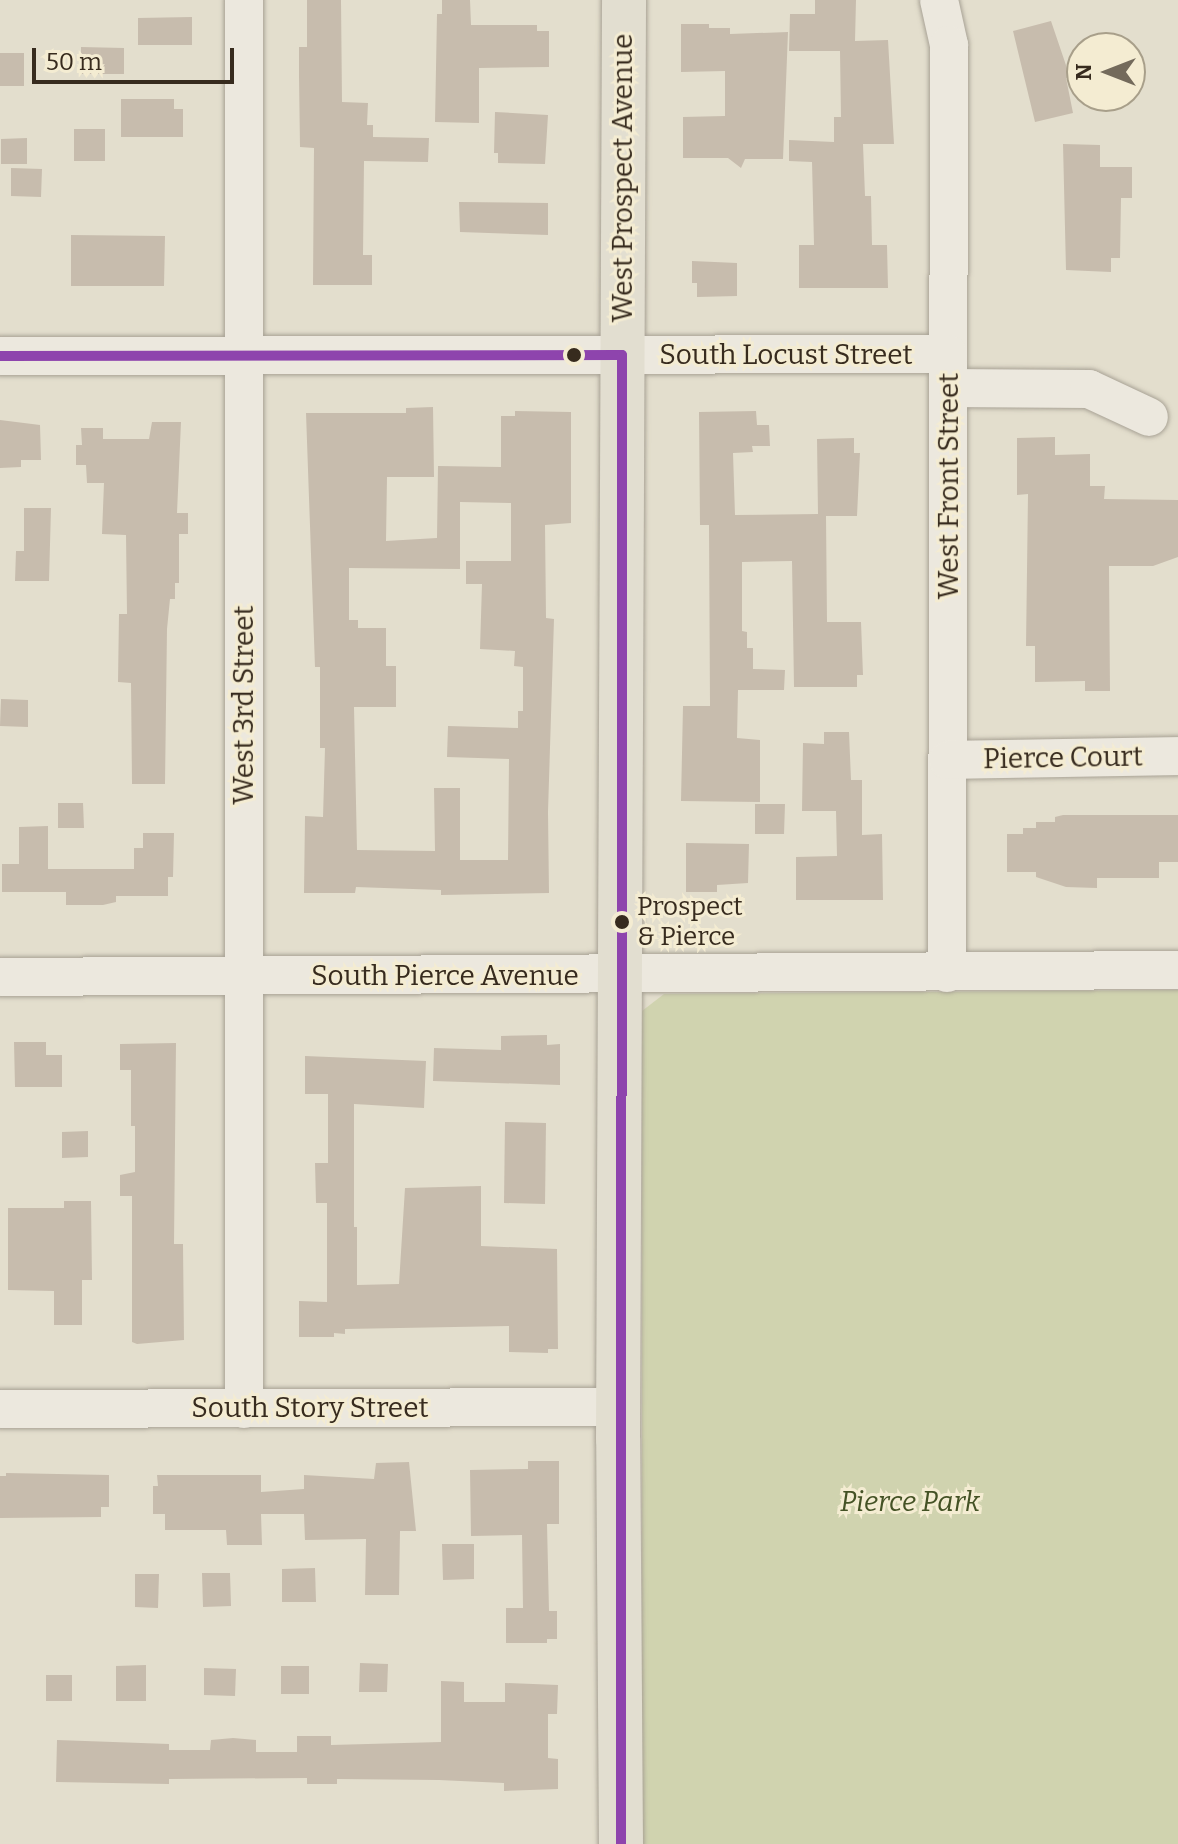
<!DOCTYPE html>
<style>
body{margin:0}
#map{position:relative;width:1178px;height:1844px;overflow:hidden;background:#e3decd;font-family:Bitter,serif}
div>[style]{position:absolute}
.green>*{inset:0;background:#d0d3af}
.building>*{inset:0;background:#c7bcad}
.roads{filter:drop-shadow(0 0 2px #a8a295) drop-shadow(0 0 2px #a8a295)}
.minor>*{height:38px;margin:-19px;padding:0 19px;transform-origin:19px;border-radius:19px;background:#ece8de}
.major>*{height:44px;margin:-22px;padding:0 22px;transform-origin:22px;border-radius:22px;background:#e2ded0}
.bus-1>*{height:10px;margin:-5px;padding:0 5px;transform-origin:5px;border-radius:5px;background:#8e44ad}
.dots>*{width:22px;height:22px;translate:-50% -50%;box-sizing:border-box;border:4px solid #f4ecd2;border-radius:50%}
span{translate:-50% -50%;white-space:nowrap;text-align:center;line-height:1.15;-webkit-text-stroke:6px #f4ecd2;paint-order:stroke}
.bus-label{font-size:26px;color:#372b1e}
.left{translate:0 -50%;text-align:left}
.street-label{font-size:28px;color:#372b1e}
.park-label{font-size:28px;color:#445225;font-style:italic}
.north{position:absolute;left:1066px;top:32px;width:80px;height:80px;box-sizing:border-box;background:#f4ecd2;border:2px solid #a89f8a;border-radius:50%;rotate:270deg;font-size:22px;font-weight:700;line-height:32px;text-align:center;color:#372b1e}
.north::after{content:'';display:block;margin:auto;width:28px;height:36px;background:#736a5b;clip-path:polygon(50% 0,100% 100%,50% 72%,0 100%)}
.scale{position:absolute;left:32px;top:48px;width:202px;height:36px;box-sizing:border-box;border:4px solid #372b1e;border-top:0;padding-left:10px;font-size:24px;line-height:28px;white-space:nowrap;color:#372b1e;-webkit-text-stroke:6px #f4ecd2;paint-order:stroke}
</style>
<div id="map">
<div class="green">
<i style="clip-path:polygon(1178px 990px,1178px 1844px,642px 1844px,642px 1011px,664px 994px)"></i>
</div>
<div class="building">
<i style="clip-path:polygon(307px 0,341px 0,342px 102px,368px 103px,367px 125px,373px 125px,373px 137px,429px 138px,428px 162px,364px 161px,363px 255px,372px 255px,372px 285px,313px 285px,314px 148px,300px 147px,299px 76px,299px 47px,307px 47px)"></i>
<i style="clip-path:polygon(442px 0,470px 0,471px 25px,537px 25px,537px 31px,549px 31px,549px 67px,479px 68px,479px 123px,435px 122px,437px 14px,442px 14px)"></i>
<i style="clip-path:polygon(815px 0,856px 0,855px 41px,888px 40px,894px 144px,863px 144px,865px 196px,871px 196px,872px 245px,887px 245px,888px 288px,799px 288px,799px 245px,814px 245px,812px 162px,789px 161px,789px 140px,834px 142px,834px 117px,841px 117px,840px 51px,789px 51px,790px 14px,815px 14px)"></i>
<i style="clip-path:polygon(192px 17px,192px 45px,138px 45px,138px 18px)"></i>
<i style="clip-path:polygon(1051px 21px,1070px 77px,1066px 78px,1073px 113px,1035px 122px,1013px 31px)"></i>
<i style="clip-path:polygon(681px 24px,709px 24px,709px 28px,730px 28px,730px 34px,788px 32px,783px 159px,745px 159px,741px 168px,728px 158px,683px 158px,683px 117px,725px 116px,725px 71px,681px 72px)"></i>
<i style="clip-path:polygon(81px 47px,124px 48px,124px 74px,81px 74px)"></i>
<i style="clip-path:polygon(0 53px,24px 53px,24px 86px,0 86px)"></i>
<i style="clip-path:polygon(121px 99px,174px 99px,174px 109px,183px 109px,183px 137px,121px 137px)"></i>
<i style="clip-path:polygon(495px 112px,548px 115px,545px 164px,498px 163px,498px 153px,494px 153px)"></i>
<i style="clip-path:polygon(74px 129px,105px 129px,105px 161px,74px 161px)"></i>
<i style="clip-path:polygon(27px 138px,27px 164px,1px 164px,1px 139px)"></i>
<i style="clip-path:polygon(1063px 144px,1100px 145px,1100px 167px,1132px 167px,1132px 198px,1121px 198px,1120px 258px,1111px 258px,1111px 272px,1066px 270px)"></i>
<i style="clip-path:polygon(11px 168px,42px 169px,41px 197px,11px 196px)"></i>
<i style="clip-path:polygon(459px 202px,548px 203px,548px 235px,460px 232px)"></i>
<i style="clip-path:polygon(71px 235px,165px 236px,164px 286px,71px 286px)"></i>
<i style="clip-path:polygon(692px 261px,737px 263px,737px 296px,697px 297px,697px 283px,692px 283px)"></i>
<i style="clip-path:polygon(evenodd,433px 407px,434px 477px,387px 477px,386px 541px,437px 538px,438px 466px,501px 467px,501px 416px,515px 416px,515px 411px,571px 412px,571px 523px,545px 525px,546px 618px,554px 619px,548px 812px,549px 893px,441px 895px,441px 890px,356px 887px,355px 893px,304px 893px,305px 816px,323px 817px,325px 748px,320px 748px,320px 667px,315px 667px,306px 413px,406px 413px,406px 408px,433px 407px,460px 502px,511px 503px,511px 561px,466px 561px,466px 584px,482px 584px,480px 649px,515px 651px,514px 666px,523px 667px,523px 711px,518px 711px,518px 728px,448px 726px,447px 757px,509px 759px,508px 860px,460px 860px,460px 788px,434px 788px,435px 851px,357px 850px,354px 707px,396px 707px,396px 666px,386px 666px,386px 628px,358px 628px,358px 620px,349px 620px,349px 568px,460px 569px,460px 502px)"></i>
<i style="clip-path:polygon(756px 411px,757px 425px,769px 425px,770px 446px,752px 446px,753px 452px,733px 453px,735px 515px,818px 514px,817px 439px,854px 438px,854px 453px,860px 453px,857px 516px,826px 516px,827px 622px,861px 622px,863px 675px,857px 675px,857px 687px,794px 687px,792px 561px,742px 562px,742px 631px,747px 632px,747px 648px,753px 648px,753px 669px,785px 670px,784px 690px,738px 690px,737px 738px,760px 740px,760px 802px,681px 801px,683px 706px,710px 706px,709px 525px,700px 525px,699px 412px)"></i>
<i style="clip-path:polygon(0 420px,40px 425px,41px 460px,21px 460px,21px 467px,0 468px)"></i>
<i style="clip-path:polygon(152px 422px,181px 422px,177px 513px,188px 513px,188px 534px,179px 534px,179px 583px,175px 583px,175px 599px,170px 599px,167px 629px,165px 784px,132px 784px,131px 683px,118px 682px,119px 614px,127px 614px,126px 535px,102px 534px,104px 483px,87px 483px,86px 465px,76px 465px,76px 445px,82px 445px,81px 428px,103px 428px,103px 439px,149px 439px)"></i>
<i style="clip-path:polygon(1055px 437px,1055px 455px,1090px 454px,1090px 486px,1105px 486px,1104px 499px,1178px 500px,1178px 557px,1153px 566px,1109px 566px,1110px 691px,1085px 691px,1085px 681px,1035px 682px,1035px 646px,1026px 646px,1028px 494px,1017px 495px,1017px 438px)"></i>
<i style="clip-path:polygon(24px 508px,51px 508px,49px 581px,15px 581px,16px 551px,24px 551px)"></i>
<i style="clip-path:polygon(1px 699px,28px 700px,28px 727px,0 726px)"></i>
<i style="clip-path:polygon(824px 732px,849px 732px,851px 780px,862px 780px,862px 835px,882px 834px,883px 900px,796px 900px,796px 857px,837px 856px,836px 811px,802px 811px,803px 743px,824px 744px)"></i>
<i style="clip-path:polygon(58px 803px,83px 803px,84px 828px,58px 828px)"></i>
<i style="clip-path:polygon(755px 804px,785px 804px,784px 834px,755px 834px)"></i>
<i style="clip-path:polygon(1063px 815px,1178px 815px,1178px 862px,1159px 862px,1159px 878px,1097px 878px,1097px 888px,1066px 887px,1036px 877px,1036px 872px,1007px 872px,1007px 834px,1023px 834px,1023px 828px,1036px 828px,1036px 822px,1055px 822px,1055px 817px)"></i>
<i style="clip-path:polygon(48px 826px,48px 869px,134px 869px,134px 848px,143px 848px,143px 833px,174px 833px,173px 877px,168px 877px,168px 896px,116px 896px,116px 902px,103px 905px,66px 905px,66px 892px,2px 892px,2px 864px,19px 864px,19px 827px)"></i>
<i style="clip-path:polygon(686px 843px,749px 844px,748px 883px,717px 885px,717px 892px,686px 892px)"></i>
<i style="clip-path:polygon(547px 1035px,547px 1045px,560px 1044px,560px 1085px,433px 1081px,434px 1048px,501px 1050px,501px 1036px)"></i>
<i style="clip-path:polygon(14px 1042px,46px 1042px,46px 1055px,62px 1055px,62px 1087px,15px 1087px)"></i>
<i style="clip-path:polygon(176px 1043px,174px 1244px,183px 1244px,184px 1340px,137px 1344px,132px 1342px,132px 1196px,120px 1196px,120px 1175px,135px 1172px,135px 1126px,131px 1126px,131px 1070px,120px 1070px,120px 1044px)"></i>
<i style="clip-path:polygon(305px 1056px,426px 1061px,424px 1108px,354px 1104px,354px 1227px,357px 1227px,357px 1285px,399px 1284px,405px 1188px,481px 1186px,481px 1246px,557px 1249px,558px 1349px,548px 1349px,548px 1353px,509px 1352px,509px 1326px,345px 1329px,345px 1334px,334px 1333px,334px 1337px,299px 1337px,299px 1301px,327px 1302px,327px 1203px,316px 1203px,315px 1163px,328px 1163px,328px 1094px,305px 1094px)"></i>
<i style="clip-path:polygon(505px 1122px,546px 1123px,545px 1204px,504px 1203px)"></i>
<i style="clip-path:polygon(88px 1131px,88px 1157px,62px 1158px,62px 1132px)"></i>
<i style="clip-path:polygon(64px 1201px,91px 1201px,92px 1280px,82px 1280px,82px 1325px,54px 1325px,54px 1291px,8px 1290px,8px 1208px,64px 1208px)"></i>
<i style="clip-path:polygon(528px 1461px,559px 1461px,559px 1524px,547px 1524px,549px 1611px,557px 1611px,557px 1639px,547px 1639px,547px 1643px,506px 1643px,506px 1608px,523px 1608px,522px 1535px,471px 1536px,470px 1470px,528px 1469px)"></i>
<i style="clip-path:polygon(409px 1462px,416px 1531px,400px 1531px,399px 1595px,365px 1595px,366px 1539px,305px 1540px,304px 1514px,261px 1514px,262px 1545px,227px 1545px,226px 1530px,165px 1530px,165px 1514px,153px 1514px,153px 1486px,158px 1486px,157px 1475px,261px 1475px,261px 1492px,304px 1489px,304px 1475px,374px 1479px,376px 1463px)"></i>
<i style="clip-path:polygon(6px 1473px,109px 1475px,109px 1507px,101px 1507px,101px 1517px,0 1518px,0 1476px,6px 1476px)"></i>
<i style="clip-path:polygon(442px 1544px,474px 1544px,474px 1579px,443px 1580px)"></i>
<i style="clip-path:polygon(315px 1568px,316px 1602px,282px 1602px,282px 1569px)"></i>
<i style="clip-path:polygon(202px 1573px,230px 1573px,231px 1606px,203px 1607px)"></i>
<i style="clip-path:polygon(135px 1574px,159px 1574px,158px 1608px,135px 1607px)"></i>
<i style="clip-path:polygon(360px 1663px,388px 1664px,387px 1692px,359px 1692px)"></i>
<i style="clip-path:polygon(146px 1665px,146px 1701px,116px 1701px,116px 1666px)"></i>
<i style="clip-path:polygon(281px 1666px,309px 1666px,309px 1694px,281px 1694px)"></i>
<i style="clip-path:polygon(204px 1668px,236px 1669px,235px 1696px,204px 1695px)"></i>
<i style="clip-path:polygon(46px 1675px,72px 1675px,72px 1701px,46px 1701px)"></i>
<i style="clip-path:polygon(441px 1681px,464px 1682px,464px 1702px,505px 1702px,505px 1683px,558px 1685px,557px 1714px,548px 1714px,548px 1758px,558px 1759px,558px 1789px,504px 1791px,504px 1783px,439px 1780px,337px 1779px,337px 1784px,307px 1784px,307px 1778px,169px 1779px,169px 1784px,56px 1782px,57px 1740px,169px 1744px,169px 1750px,210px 1750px,211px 1740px,233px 1738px,256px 1740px,256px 1752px,297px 1752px,297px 1736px,331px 1736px,331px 1745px,441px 1742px)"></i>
</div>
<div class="roads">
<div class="minor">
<i style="left:244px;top:0;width:1409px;rotate:90deg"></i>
<i style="left:939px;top:0;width:46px;rotate:77.5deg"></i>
<i style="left:949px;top:45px;width:928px;rotate:90.12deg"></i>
<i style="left:0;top:356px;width:948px;rotate:-0.12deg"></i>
<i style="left:948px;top:388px;width:141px;rotate:0.4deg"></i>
<i style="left:1089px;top:389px;width:66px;rotate:25deg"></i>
<i style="left:948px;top:760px;width:230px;rotate:-1deg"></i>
<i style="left:0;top:977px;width:1178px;rotate:-0.34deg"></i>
<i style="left:0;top:1409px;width:619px;rotate:-0.19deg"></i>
</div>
<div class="major">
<i style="left:621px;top:1844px;width:405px;rotate:-90.4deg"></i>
<i style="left:618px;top:1439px;width:1439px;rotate:-89.76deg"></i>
</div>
</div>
<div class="bus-1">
<i style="left:0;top:356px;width:622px;rotate:-0.09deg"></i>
<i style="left:621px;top:1844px;width:1489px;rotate:-89.96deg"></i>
</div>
<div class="dots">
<i style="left:574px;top:355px;background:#372b1e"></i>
<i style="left:622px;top:922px;background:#372b1e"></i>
</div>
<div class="bus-label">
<span class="left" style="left:637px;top:922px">Prospect<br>&amp; Pierce</span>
</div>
<div class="street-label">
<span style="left:623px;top:178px;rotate:-90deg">West Prospect Avenue</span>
<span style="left:786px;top:355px">South Locust Street</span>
<span style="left:949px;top:486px;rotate:-90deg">West Front Street</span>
<span style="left:244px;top:705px;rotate:-90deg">West 3rd Street</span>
<span style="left:1063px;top:758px;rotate:-1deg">Pierce Court</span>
<span style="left:445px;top:976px">South Pierce Avenue</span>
<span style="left:310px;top:1408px">South Story Street</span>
</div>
<div class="park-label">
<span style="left:910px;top:1502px">Pierce Park</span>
</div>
<div class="north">N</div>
<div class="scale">50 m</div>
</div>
